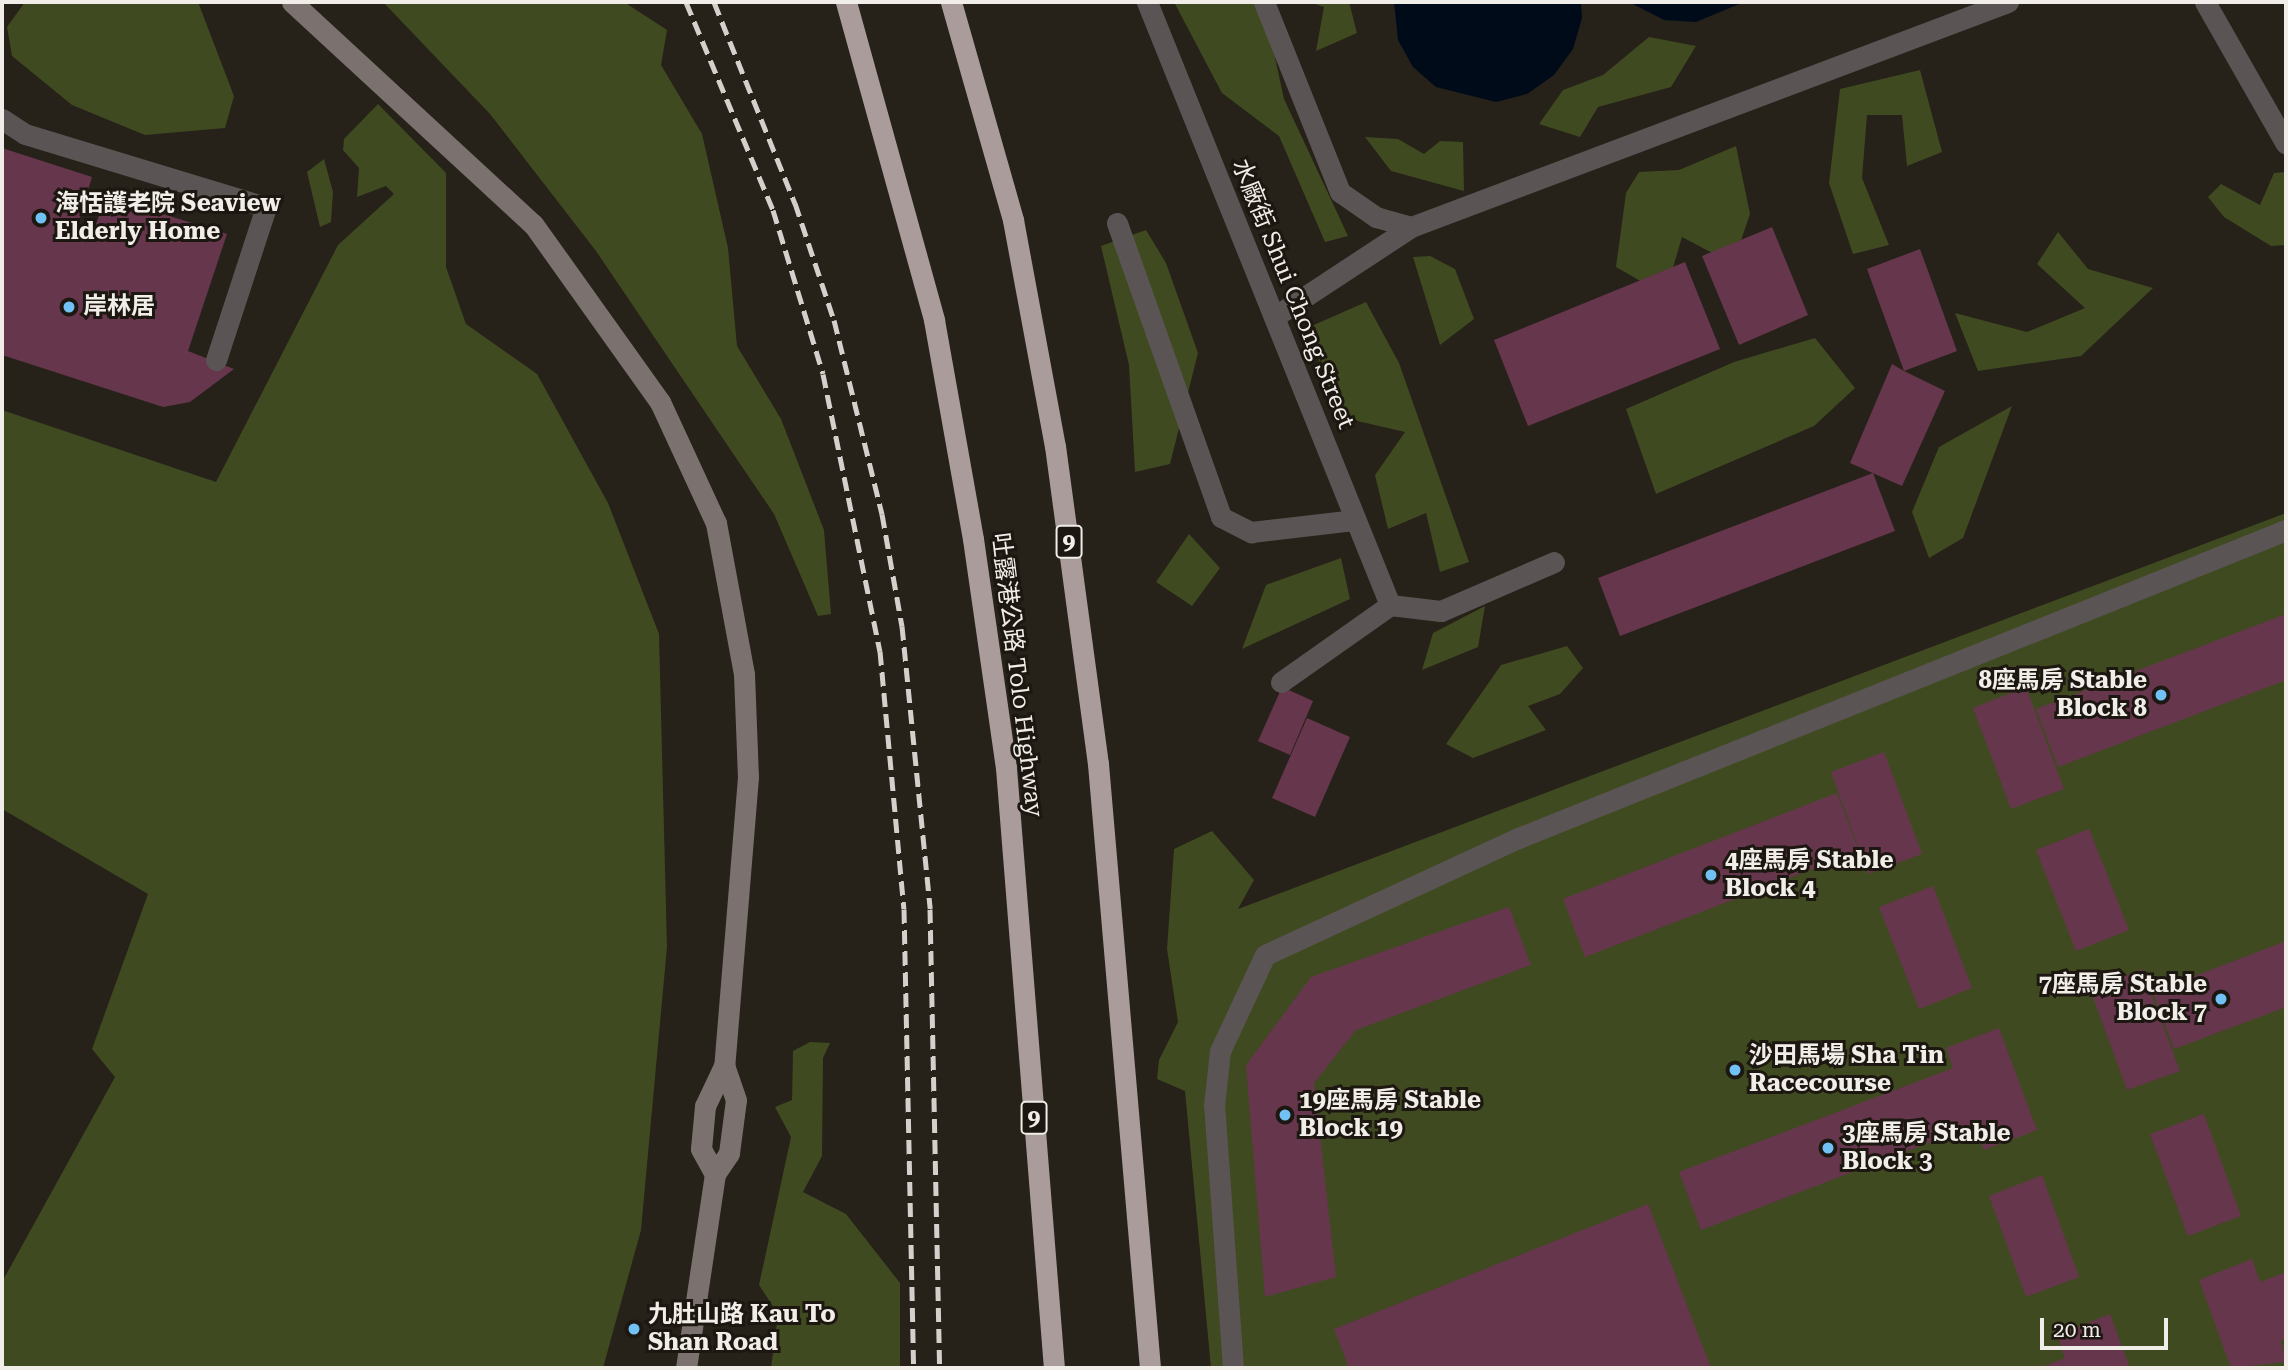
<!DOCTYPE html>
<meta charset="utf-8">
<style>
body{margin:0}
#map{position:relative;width:2288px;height:1370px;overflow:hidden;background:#262119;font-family:"Roboto Serif","Noto Sans TC",serif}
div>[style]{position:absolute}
.green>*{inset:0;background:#404a20}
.water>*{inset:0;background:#000b1a}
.building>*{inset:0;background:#66364c}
.service>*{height:21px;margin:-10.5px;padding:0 10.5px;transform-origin:10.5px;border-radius:10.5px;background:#5a5554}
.pedestrian>*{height:21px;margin:-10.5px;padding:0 10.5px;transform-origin:10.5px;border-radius:10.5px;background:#5a5554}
.minor>*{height:21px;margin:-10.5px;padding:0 10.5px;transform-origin:10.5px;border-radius:10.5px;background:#5a5554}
.secondary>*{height:21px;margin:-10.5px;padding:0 10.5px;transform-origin:10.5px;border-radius:10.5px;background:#7b7270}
.motorway>*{height:21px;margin:-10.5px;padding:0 10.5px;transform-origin:10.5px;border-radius:10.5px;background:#aa9c9a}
.rail>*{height:5px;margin-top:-2.5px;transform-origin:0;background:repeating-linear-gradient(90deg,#d4d0cb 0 14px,transparent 0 21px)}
.dots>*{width:19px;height:19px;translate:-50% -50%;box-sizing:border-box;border:4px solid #1c1710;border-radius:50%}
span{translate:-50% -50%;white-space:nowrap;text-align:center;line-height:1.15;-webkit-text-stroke:6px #1c1710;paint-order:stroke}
.shield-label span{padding:2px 5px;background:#1c1710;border:2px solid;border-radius:5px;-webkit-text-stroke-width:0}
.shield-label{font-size:23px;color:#f1ede8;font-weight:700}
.poi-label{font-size:24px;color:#f1ede8;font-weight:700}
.left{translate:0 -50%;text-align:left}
.right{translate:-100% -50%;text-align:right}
.street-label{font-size:24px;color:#f1ede8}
.frame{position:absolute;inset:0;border:4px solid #f1ede8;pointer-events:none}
.scale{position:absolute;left:2040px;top:1318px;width:128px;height:32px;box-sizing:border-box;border:4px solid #f1ede8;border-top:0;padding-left:9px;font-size:21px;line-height:24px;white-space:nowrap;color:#f1ede8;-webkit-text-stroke:5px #1c1710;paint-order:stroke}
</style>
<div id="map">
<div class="green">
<i style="clip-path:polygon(25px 2px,198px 2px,234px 96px,225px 128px,145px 135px,72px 105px,12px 56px,7px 27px)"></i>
<i style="clip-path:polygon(383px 2px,624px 2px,667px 30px,661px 65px,702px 134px,728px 248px,737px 346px,781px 419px,824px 530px,831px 614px,818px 616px,774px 514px,596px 251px,490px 114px)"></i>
<i style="clip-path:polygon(1174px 2px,1263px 2px,1284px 99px,1348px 236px,1325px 242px,1279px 136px,1222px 93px)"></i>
<i style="clip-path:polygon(1309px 2px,1349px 2px,1357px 33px,1316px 51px,1324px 7px)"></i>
<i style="clip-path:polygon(1649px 37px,1696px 46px,1671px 87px,1598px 107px,1580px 137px,1539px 124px,1563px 90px,1603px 75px)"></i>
<i style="clip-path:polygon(1920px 70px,1942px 152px,1907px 166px,1902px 115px,1867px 115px,1862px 178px,1889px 245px,1853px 254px,1829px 183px,1840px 89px)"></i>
<i style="clip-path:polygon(378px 104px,446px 173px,446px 267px,466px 324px,537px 374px,608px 503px,659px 634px,667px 947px,641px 1230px,603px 1368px,2px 1368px,2px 1282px,115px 1077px,92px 1049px,148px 894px,2px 809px,2px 410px,216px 482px,338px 245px,394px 194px,386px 186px,357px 197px,359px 168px,343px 150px,344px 139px)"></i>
<i style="clip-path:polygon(1365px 137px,1398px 139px,1424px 154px,1440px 141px,1463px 142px,1464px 191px,1391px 171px)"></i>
<i style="clip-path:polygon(1736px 146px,1750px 214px,1733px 264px,1682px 237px,1665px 295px,1616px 267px,1626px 193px,1639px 172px,1679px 170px)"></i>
<i style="clip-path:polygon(324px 159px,333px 192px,331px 222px,320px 227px,307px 172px)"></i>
<i style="clip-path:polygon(2286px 172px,2286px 245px,2271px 246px,2224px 217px,2208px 197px,2221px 184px,2260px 205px,2274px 173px)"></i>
<i style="clip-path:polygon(1146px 230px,1166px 263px,1198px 353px,1170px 464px,1135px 472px,1129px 365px,1101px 246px)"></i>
<i style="clip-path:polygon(2058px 232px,2088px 269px,2153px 288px,2081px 356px,1978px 371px,1955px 313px,2027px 332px,2085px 308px,2037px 264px)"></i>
<i style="clip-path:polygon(1430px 256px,1455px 269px,1474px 319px,1440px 345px,1413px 257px)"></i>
<i style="clip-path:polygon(1366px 302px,1399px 363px,1469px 562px,1440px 572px,1426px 513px,1388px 529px,1375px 475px,1405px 432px,1340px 417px,1307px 328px)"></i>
<i style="clip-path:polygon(1815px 338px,1855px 388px,1814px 426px,1656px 494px,1626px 409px,1734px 362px)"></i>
<i style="clip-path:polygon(2012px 406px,1963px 538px,1929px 558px,1912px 512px,1939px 447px)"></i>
<i style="clip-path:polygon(2286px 513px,2286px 1368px,1211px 1368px,1185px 1091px,1157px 1079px,1159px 1060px,1178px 1022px,1167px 949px,1174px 849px,1212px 831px,1254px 880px,1238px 909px)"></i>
<i style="clip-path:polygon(1189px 534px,1220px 568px,1192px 606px,1156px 582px)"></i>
<i style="clip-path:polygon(1341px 558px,1350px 599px,1242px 649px,1266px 585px)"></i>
<i style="clip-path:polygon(1485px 606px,1478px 647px,1422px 670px,1433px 633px)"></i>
<i style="clip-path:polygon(1567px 646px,1583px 668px,1560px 694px,1528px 706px,1546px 730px,1473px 758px,1446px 744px,1501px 665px)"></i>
<i style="clip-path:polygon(810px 1042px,830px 1043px,823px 1058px,822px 1156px,803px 1192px,846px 1214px,900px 1283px,900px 1368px,771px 1368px,778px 1314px,759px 1285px,791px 1137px,775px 1107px,792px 1100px,793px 1051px)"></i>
</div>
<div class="water">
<i style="clip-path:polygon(1394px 2px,1581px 2px,1582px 18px,1573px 49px,1554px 75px,1527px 94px,1496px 102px,1436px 87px,1413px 67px,1398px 40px)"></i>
<i style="clip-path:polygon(1629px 2px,1744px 2px,1696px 22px,1664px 20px)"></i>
</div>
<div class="building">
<i style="clip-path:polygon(2px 148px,92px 177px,78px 224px,94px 230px,106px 196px,227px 234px,188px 351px,234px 369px,190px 402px,163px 407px,2px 355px)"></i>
<i style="clip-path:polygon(1772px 227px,1808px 315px,1739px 345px,1702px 256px)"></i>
<i style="clip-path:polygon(1920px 249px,1957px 351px,1904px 371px,1945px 391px,1902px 486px,1850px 463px,1892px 364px,1904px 371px,1867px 269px)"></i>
<i style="clip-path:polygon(1685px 262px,1720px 349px,1528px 426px,1494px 340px)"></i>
<i style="clip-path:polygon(1873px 473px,1895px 531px,1620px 636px,1598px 578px)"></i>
<i style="clip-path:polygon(2286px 614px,2286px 680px,2058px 767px,2036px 709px)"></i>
<i style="clip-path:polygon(1282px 687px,1313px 701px,1290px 755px,1258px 741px)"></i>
<i style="clip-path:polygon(2026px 687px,2064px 789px,2011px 809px,1973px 708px)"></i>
<i style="clip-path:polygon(1307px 718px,1350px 737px,1315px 817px,1272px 798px)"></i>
<i style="clip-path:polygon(1884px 752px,1922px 854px,1868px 874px,1831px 772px)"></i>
<i style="clip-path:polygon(1837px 793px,1859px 851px,1585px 957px,1563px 899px)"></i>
<i style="clip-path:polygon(2089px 829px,2129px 930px,2076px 951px,2036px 850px)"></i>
<i style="clip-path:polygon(1933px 886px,1972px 988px,1919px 1009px,1879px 907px)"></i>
<i style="clip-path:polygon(1509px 907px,1531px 965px,1356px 1030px,1314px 1083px,1336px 1277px,1265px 1297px,1246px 1065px,1311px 977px)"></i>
<i style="clip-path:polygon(2286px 941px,2286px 1007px,2174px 1049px,2153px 992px)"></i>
<i style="clip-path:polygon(2142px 969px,2180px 1071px,2127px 1090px,2090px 989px)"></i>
<i style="clip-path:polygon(1999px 1028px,2037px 1130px,1984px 1150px,1975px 1125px,1701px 1230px,1679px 1172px,1953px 1068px,1946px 1048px)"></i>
<i style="clip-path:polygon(2204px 1114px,2241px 1216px,2188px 1236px,2150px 1134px)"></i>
<i style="clip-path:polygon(2042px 1175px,2079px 1277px,2026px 1297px,1989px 1196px)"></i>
<i style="clip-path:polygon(1648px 1204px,1711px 1368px,1349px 1368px,1334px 1329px)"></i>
<i style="clip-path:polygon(2252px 1259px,2260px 1282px,2286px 1272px,2286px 1338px,2281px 1340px,2286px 1362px,2231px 1368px,2199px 1280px)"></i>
<i style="clip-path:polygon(2110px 1314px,2130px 1368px,2039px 1368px,2065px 1358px,2057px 1335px)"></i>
</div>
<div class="service">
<i style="left:1264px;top:2px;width:205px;rotate:68.2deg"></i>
<i style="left:1340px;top:192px;width:44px;rotate:34.8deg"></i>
<i style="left:1376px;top:217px;width:36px;rotate:16deg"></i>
<i style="left:1411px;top:227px;width:638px;rotate:-20.65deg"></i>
<i style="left:2205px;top:2px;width:163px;rotate:60.3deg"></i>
<i style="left:2px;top:119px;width:27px;rotate:33deg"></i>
<i style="left:25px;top:134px;width:252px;rotate:16.9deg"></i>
<i style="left:266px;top:207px;width:161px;rotate:108.1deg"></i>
<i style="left:1274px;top:317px;width:164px;rotate:-33.3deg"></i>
<i style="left:1281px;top:682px;width:133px;rotate:-35.2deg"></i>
<i style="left:1390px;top:605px;width:51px;rotate:6.7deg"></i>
<i style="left:1441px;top:611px;width:123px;rotate:-23.4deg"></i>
<i style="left:1233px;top:1368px;width:263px;rotate:-94.1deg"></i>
<i style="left:1214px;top:1106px;width:55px;rotate:-83.8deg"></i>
<i style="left:1220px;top:1051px;width:106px;rotate:-64.9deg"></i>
<i style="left:1265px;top:955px;width:277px;rotate:-24.8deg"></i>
<i style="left:1516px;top:839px;width:830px;rotate:-21.87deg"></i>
</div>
<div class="pedestrian">
<i style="left:1117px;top:223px;width:312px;rotate:70.5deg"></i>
<i style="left:1221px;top:517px;width:34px;rotate:27deg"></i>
<i style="left:1251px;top:532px;width:105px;rotate:-6.6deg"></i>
</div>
<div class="minor">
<i style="left:1147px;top:2px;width:650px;rotate:68.05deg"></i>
</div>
<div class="secondary">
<i style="left:292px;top:2px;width:328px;rotate:42.7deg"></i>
<i style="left:533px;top:224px;width:219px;rotate:54.5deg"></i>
<i style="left:660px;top:402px;width:133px;rotate:65.2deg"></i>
<i style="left:716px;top:523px;width:154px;rotate:79.5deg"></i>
<i style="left:744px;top:674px;width:103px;rotate:87.8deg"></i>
<i style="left:748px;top:777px;width:290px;rotate:94.7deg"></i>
<i style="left:724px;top:1066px;width:44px;rotate:115.4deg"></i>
<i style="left:705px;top:1106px;width:43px;rotate:95.3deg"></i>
<i style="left:701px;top:1149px;width:29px;rotate:61deg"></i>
<i style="left:686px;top:1368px;width:196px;rotate:-81.5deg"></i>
<i style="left:715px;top:1174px;width:25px;rotate:-56deg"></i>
<i style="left:729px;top:1153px;width:53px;rotate:-82.5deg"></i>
<i style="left:736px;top:1100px;width:36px;rotate:-109deg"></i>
</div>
<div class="motorway">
<i style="left:846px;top:2px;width:330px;rotate:74.5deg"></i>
<i style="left:934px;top:320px;width:222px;rotate:79.9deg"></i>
<i style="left:973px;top:539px;width:231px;rotate:81.8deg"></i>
<i style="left:1006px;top:768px;width:602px;rotate:85.43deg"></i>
<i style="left:951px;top:2px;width:227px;rotate:74.1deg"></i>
<i style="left:1013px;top:220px;width:230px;rotate:79.5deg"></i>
<i style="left:1055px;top:446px;width:321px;rotate:82.3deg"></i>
<i style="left:1098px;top:764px;width:606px;rotate:85.08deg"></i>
</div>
<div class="rail">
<i style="left:686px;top:2px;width:225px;rotate:67.3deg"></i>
<i style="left:773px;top:210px;width:171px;rotate:73deg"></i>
<i style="left:823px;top:374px;width:283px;rotate:78.4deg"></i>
<i style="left:880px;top:651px;width:259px;rotate:84.7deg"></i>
<i style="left:904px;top:909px;width:459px;rotate:88.8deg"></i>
<i style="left:714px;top:2px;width:217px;rotate:68.1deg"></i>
<i style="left:795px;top:203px;width:123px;rotate:71.6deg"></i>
<i style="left:834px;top:320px;width:200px;rotate:76.1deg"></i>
<i style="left:882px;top:514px;width:114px;rotate:79.9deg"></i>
<i style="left:902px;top:626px;width:284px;rotate:84.3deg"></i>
<i style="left:930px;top:909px;width:459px;rotate:88.8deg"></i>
</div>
<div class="dots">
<i style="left:41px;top:218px;background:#71c1f5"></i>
<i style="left:69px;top:307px;background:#71c1f5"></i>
<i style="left:2161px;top:695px;background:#71c1f5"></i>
<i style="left:1711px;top:875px;background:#71c1f5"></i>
<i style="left:2221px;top:999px;background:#71c1f5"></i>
<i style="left:1735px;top:1070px;background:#71c1f5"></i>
<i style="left:1285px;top:1115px;background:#71c1f5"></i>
<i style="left:1828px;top:1148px;background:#71c1f5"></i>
<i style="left:634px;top:1329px;background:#71c1f5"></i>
</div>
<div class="shield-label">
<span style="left:1069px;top:542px">9</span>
<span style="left:1034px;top:1118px">9</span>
</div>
<div class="poi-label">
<span class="left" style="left:55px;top:218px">海恬護老院 Seaview<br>Elderly Home</span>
<span class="left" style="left:83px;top:307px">岸林居</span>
<span class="right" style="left:2147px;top:695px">8座馬房 Stable<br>Block 8</span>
<span class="left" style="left:1725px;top:875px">4座馬房 Stable<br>Block 4</span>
<span class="right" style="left:2207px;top:999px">7座馬房 Stable<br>Block 7</span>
<span class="left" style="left:1749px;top:1070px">沙田馬場 Sha Tin<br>Racecourse</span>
<span class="left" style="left:1299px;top:1115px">19座馬房 Stable<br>Block 19</span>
<span class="left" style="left:1842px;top:1148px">3座馬房 Stable<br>Block 3</span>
<span class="left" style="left:648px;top:1329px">九肚山路 Kau To<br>Shan Road</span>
</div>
<div class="street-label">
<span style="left:1293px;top:294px;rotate:68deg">水廠街 Shui Chong Street</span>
<span style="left:1017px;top:675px;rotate:83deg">吐露港公路 Tolo Highway</span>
</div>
<div class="frame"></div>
<div class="scale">20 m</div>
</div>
